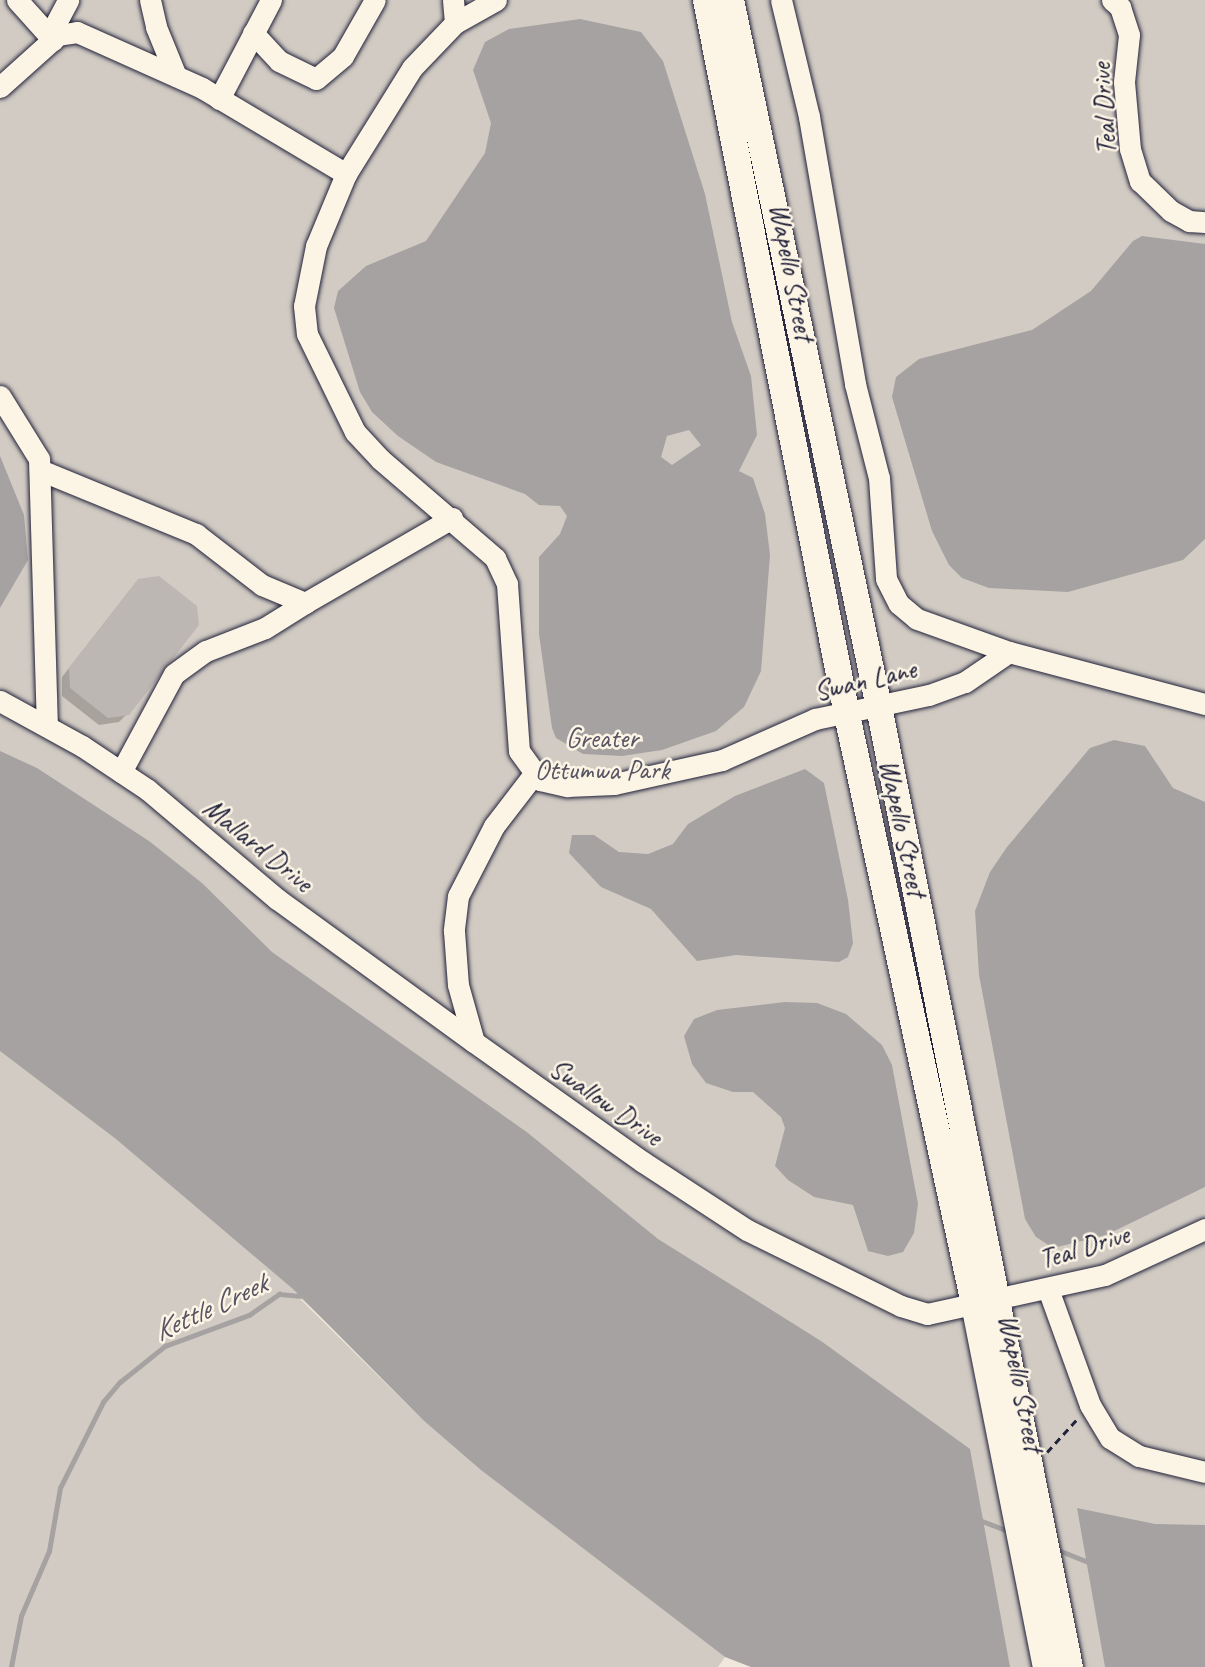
<!DOCTYPE html>
<style>
body{margin:0}
#map{position:relative;width:1205px;height:1667px;overflow:hidden;background:#efe8db;font-family:Caveat,sans-serif}
div>[style]{position:absolute}
.green>*{inset:0;background:#d1cbc3}
.water>*{inset:0;background:#a6a2a2}
.shadow>*{inset:0;background:#0003}
.stream>*{height:4.5px;margin:-2.25px;padding:0 2.25px;transform-origin:2.25px;border-radius:2.25px;background:#a6a2a2}
.building>*{inset:0;background:#bcb7b3}
.path>*{height:2.5px;margin-top:-1.25px;transform-origin:0;background:repeating-linear-gradient(90deg,#22223b 0 7px,transparent 0 12px)}
.roads{filter:drop-shadow(0 0 2px #22223b) drop-shadow(0 0 2px #22223b)}
.minor>*{height:21px;margin:-10.5px;padding:0 10.5px;transform-origin:10.5px;border-radius:10.5px;background:#fcf5e5}
.major>*{height:26px;margin:-13px;padding:0 13px;transform-origin:13px;border-radius:13px;background:#fcf5e5}
span{translate:-50% -50%;white-space:nowrap;text-align:center;line-height:1.15;-webkit-text-stroke:5px #fcf5e5;paint-order:stroke}
.street-label{font-size:28px;color:#22223b}
.park-label{font-size:28px;color:#575564}
.water-label{font-size:30px;color:#575564;font-style:italic}
</style>
<div id="map">
<div class="green">
<i style="clip-path:polygon(evenodd,0 0,1205px 0,1205px 1667px,757px 1667px,689px 1629px,725px 1657px,718px 1667px,0 1667px,0 0,294px 1293px,295px 1293px,509px 1492px,423px 1420px,294px 1293px)"></i>
</div>
<div class="water">
<i style="clip-path:polygon(evenodd,580px 19px,641px 32px,663px 61px,705px 194px,732px 322px,751px 376px,757px 435px,739px 471px,753px 478px,765px 514px,770px 555px,761px 671px,744px 707px,716px 731px,662px 750px,622px 756px,583px 754px,556px 738px,552px 728px,539px 634px,539px 557px,560px 534px,567px 516px,560px 506px,539px 505px,525px 494px,436px 462px,398px 436px,372px 412px,360px 392px,334px 308px,338px 291px,366px 266px,426px 241px,485px 153px,491px 123px,473px 70px,485px 42px,509px 29px,580px 19px,689px 430px,701px 445px,672px 465px,661px 457px,667px 436px,689px 430px)"></i>
<i style="clip-path:polygon(1142px 236px,1205px 244px,1205px 539px,1183px 560px,1068px 592px,989px 588px,962px 578px,949px 565px,932px 531px,892px 397px,896px 377px,919px 359px,1032px 330px,1091px 291px,1133px 241px)"></i>
<i style="clip-path:polygon(0 456px,24px 515px,28px 560px,0 608px)"></i>
<i style="clip-path:polygon(1114px 740px,1145px 746px,1173px 788px,1205px 802px,1205px 1187px,1106px 1235px,1053px 1248px,1036px 1237px,1025px 1219px,979px 975px,975px 911px,990px 872px,1007px 847px,1090px 748px)"></i>
<i style="clip-path:polygon(0 751px,37px 768px,149px 841px,202px 883px,272px 952px,528px 1133px,658px 1239px,821px 1341px,970px 1449px,1010px 1667px,751px 1667px,725px 1657px,481px 1470px,423px 1420px,293px 1289px,116px 1139px,0 1051px)"></i>
<i style="clip-path:polygon(805px 769px,824px 783px,848px 900px,853px 943px,848px 957px,839px 962px,736px 955px,697px 961px,651px 909px,601px 887px,569px 853px,572px 835px,594px 835px,619px 852px,648px 854px,673px 844px,688px 824px,735px 796px)"></i>
<i style="clip-path:polygon(785px 1002px,817px 1003px,846px 1014px,882px 1045px,892px 1065px,918px 1204px,914px 1233px,903px 1252px,888px 1256px,868px 1251px,853px 1205px,814px 1197px,788px 1180px,775px 1166px,785px 1128px,781px 1117px,753px 1092px,733px 1092px,706px 1083px,692px 1064px,684px 1036px,694px 1019px,717px 1010px)"></i>
<i style="clip-path:polygon(1077px 1508px,1155px 1524px,1205px 1525px,1205px 1667px,1105px 1667px)"></i>
</div>
<div class="shadow">
<i style="clip-path:polygon(130px 590px,128px 713px,119px 722px,99px 725px,62px 696px,62px 677px)"></i>
</div>
<div class="stream">
<i style="left:977px;top:1519px;width:33px;rotate:21deg"></i>
<i style="left:1056px;top:1549px;width:37px;rotate:22deg"></i>
<i style="left:11px;top:1667px;width:52px;rotate:-78.9deg"></i>
<i style="left:21px;top:1616px;width:71px;rotate:-66.7deg"></i>
<i style="left:49px;top:1551px;width:64px;rotate:-80.1deg"></i>
<i style="left:60px;top:1488px;width:96px;rotate:-63.4deg"></i>
<i style="left:103px;top:1402px;width:26px;rotate:-50deg"></i>
<i style="left:120px;top:1382px;width:58px;rotate:-38.7deg"></i>
<i style="left:165px;top:1346px;width:90px;rotate:-20.3deg"></i>
<i style="left:249px;top:1315px;width:37px;rotate:-35deg"></i>
<i style="left:279px;top:1294px;width:21px;rotate:5deg"></i>
</div>
<div class="building">
<i style="clip-path:polygon(159px 576px,197px 606px,199px 625px,129px 715px,108px 718px,70px 688px,69px 668px,138px 579px)"></i>
</div>
<div class="path">
<i style="left:1047px;top:1452px;width:45px;rotate:-47.7deg"></i>
</div>
<div class="roads">
<div class="minor">
<i style="left:17px;top:0;width:54px;rotate:48deg"></i>
<i style="left:150px;top:0;width:28px;rotate:77deg"></i>
<i style="left:156px;top:27px;width:53px;rotate:67.8deg"></i>
<i style="left:453px;top:0;width:23px;rotate:85deg"></i>
<i style="left:455px;top:23px;width:62px;rotate:133.7deg"></i>
<i style="left:412px;top:68px;width:125px;rotate:121.9deg"></i>
<i style="left:346px;top:174px;width:78px;rotate:112.6deg"></i>
<i style="left:316px;top:246px;width:61px;rotate:101.3deg"></i>
<i style="left:304px;top:306px;width:28px;rotate:84deg"></i>
<i style="left:307px;top:334px;width:109px;rotate:63.9deg"></i>
<i style="left:355px;top:432px;width:37px;rotate:47deg"></i>
<i style="left:380px;top:459px;width:152px;rotate:40.7deg"></i>
<i style="left:495px;top:558px;width:29px;rotate:65deg"></i>
<i style="left:507px;top:584px;width:167px;rotate:85.9deg"></i>
<i style="left:519px;top:751px;width:36px;rotate:54deg"></i>
<i style="left:540px;top:780px;width:28px;rotate:13deg"></i>
<i style="left:567px;top:786px;width:47px;rotate:-2.4deg"></i>
<i style="left:614px;top:784px;width:111px;rotate:-12.5deg"></i>
<i style="left:722px;top:760px;width:102px;rotate:-23.8deg"></i>
<i style="left:815px;top:719px;width:116px;rotate:-11.9deg"></i>
<i style="left:929px;top:695px;width:38px;rotate:-20deg"></i>
<i style="left:965px;top:682px;width:53px;rotate:-34.3deg"></i>
<i style="left:1009px;top:652px;width:203px;rotate:14.9deg"></i>
<i style="left:781px;top:0;width:120px;rotate:76.5deg"></i>
<i style="left:809px;top:117px;width:271px;rotate:80.2deg"></i>
<i style="left:855px;top:384px;width:97px;rotate:75.7deg"></i>
<i style="left:879px;top:478px;width:101px;rotate:86deg"></i>
<i style="left:886px;top:579px;width:28px;rotate:63deg"></i>
<i style="left:899px;top:604px;width:23px;rotate:40deg"></i>
<i style="left:917px;top:619px;width:98px;rotate:19.7deg"></i>
<i style="left:1112px;top:0;width:11px;rotate:41deg"></i>
<i style="left:1120px;top:7px;width:29px;rotate:72deg"></i>
<i style="left:1129px;top:35px;width:47px;rotate:96.1deg"></i>
<i style="left:1124px;top:82px;width:67px;rotate:84.9deg"></i>
<i style="left:1130px;top:149px;width:34px;rotate:73deg"></i>
<i style="left:1140px;top:181px;width:43px;rotate:44.1deg"></i>
<i style="left:1171px;top:211px;width:21px;rotate:29deg"></i>
<i style="left:1189px;top:221px;width:16px;rotate:4deg"></i>
<i style="left:455px;top:23px;width:47px;rotate:-29.3deg"></i>
<i style="left:253px;top:33px;width:38px;rotate:47deg"></i>
<i style="left:279px;top:61px;width:41px;rotate:25.9deg"></i>
<i style="left:316px;top:79px;width:35px;rotate:-40deg"></i>
<i style="left:343px;top:56px;width:64px;rotate:-60.3deg"></i>
<i style="left:58px;top:35px;width:19px;rotate:-9deg"></i>
<i style="left:77px;top:32px;width:137px;rotate:24.1deg"></i>
<i style="left:202px;top:88px;width:168px;rotate:30.8deg"></i>
<i style="left:0;top:87px;width:78px;rotate:-41.9deg"></i>
<i style="left:58px;top:35px;width:12px;rotate:-99deg"></i>
<i style="left:56px;top:23px;width:26px;rotate:-62deg"></i>
<i style="left:219px;top:99px;width:112px;rotate:-62.3deg"></i>
<i style="left:0;top:396px;width:74px;rotate:58.2deg"></i>
<i style="left:39px;top:459px;width:266px;rotate:88.3deg"></i>
<i style="left:40px;top:470px;width:169px;rotate:22.3deg"></i>
<i style="left:196px;top:534px;width:83px;rotate:37.7deg"></i>
<i style="left:262px;top:585px;width:47px;rotate:22.7deg"></i>
<i style="left:305px;top:603px;width:170px;rotate:-30deg"></i>
<i style="left:0;top:701px;width:94px;rotate:28.8deg"></i>
<i style="left:82px;top:746px;width:79px;rotate:33.7deg"></i>
<i style="left:148px;top:790px;width:169px;rotate:40.2deg"></i>
<i style="left:277px;top:899px;width:243px;rotate:36deg"></i>
<i style="left:121px;top:772px;width:111px;rotate:-61.6deg"></i>
<i style="left:174px;top:674px;width:39px;rotate:-36deg"></i>
<i style="left:206px;top:651px;width:63px;rotate:-21.3deg"></i>
<i style="left:265px;top:628px;width:47px;rotate:-32deg"></i>
<i style="left:534px;top:774px;width:66px;rotate:127.6deg"></i>
<i style="left:494px;top:826px;width:79px;rotate:117.2deg"></i>
<i style="left:458px;top:896px;width:35px;rotate:97deg"></i>
<i style="left:454px;top:931px;width:54px;rotate:85.8deg"></i>
<i style="left:458px;top:985px;width:59px;rotate:74.3deg"></i>
<i style="left:474px;top:1042px;width:207px;rotate:35.4deg"></i>
<i style="left:643px;top:1162px;width:124px;rotate:33.2deg"></i>
<i style="left:747px;top:1230px;width:172px;rotate:26.3deg"></i>
<i style="left:901px;top:1306px;width:27px;rotate:17deg"></i>
<i style="left:927px;top:1314px;width:182px;rotate:-12.4deg"></i>
<i style="left:1105px;top:1275px;width:110px;rotate:-24.7deg"></i>
<i style="left:1048px;top:1289px;width:123px;rotate:70.1deg"></i>
<i style="left:1090px;top:1405px;width:39px;rotate:59deg"></i>
<i style="left:1110px;top:1438px;width:34px;rotate:32deg"></i>
<i style="left:1139px;top:1456px;width:68px;rotate:13.6deg"></i>
</div>
<div class="major">
<i style="left:706px;top:0;width:729px;rotate:78.84deg"></i>
<i style="left:847px;top:715px;width:603px;rotate:77.83deg"></i>
<i style="left:974px;top:1304px;width:370px;rotate:78.8deg"></i>
<i style="left:731px;top:0;width:722px;rotate:78.18deg"></i>
<i style="left:879px;top:707px;width:979px;rotate:78.75deg"></i>
</div>
</div>
<div class="street-label">
<span style="left:1104px;top:109px;rotate:-94deg">Teal Drive</span>
<span style="left:792px;top:272px;rotate:79deg">Wapello Street</span>
<span style="left:865px;top:680px;rotate:-13deg">Swan Lane</span>
<span style="left:903px;top:828px;rotate:78deg">Wapello Street</span>
<span style="left:258px;top:845px;rotate:39deg">Mallard Drive</span>
<span style="left:606px;top:1102px;rotate:35deg">Swallow Drive</span>
<span style="left:1084px;top:1247px;rotate:-17deg">Teal Drive</span>
<span style="left:1021px;top:1383px;rotate:79deg">Wapello Street</span>
</div>
<div class="park-label">
<span style="left:602px;top:754px">Greater<br>Ottumwa Park</span>
</div>
<div class="water-label">
<span style="left:210px;top:1307px;rotate:-25deg">Kettle Creek</span>
</div>
</div>
